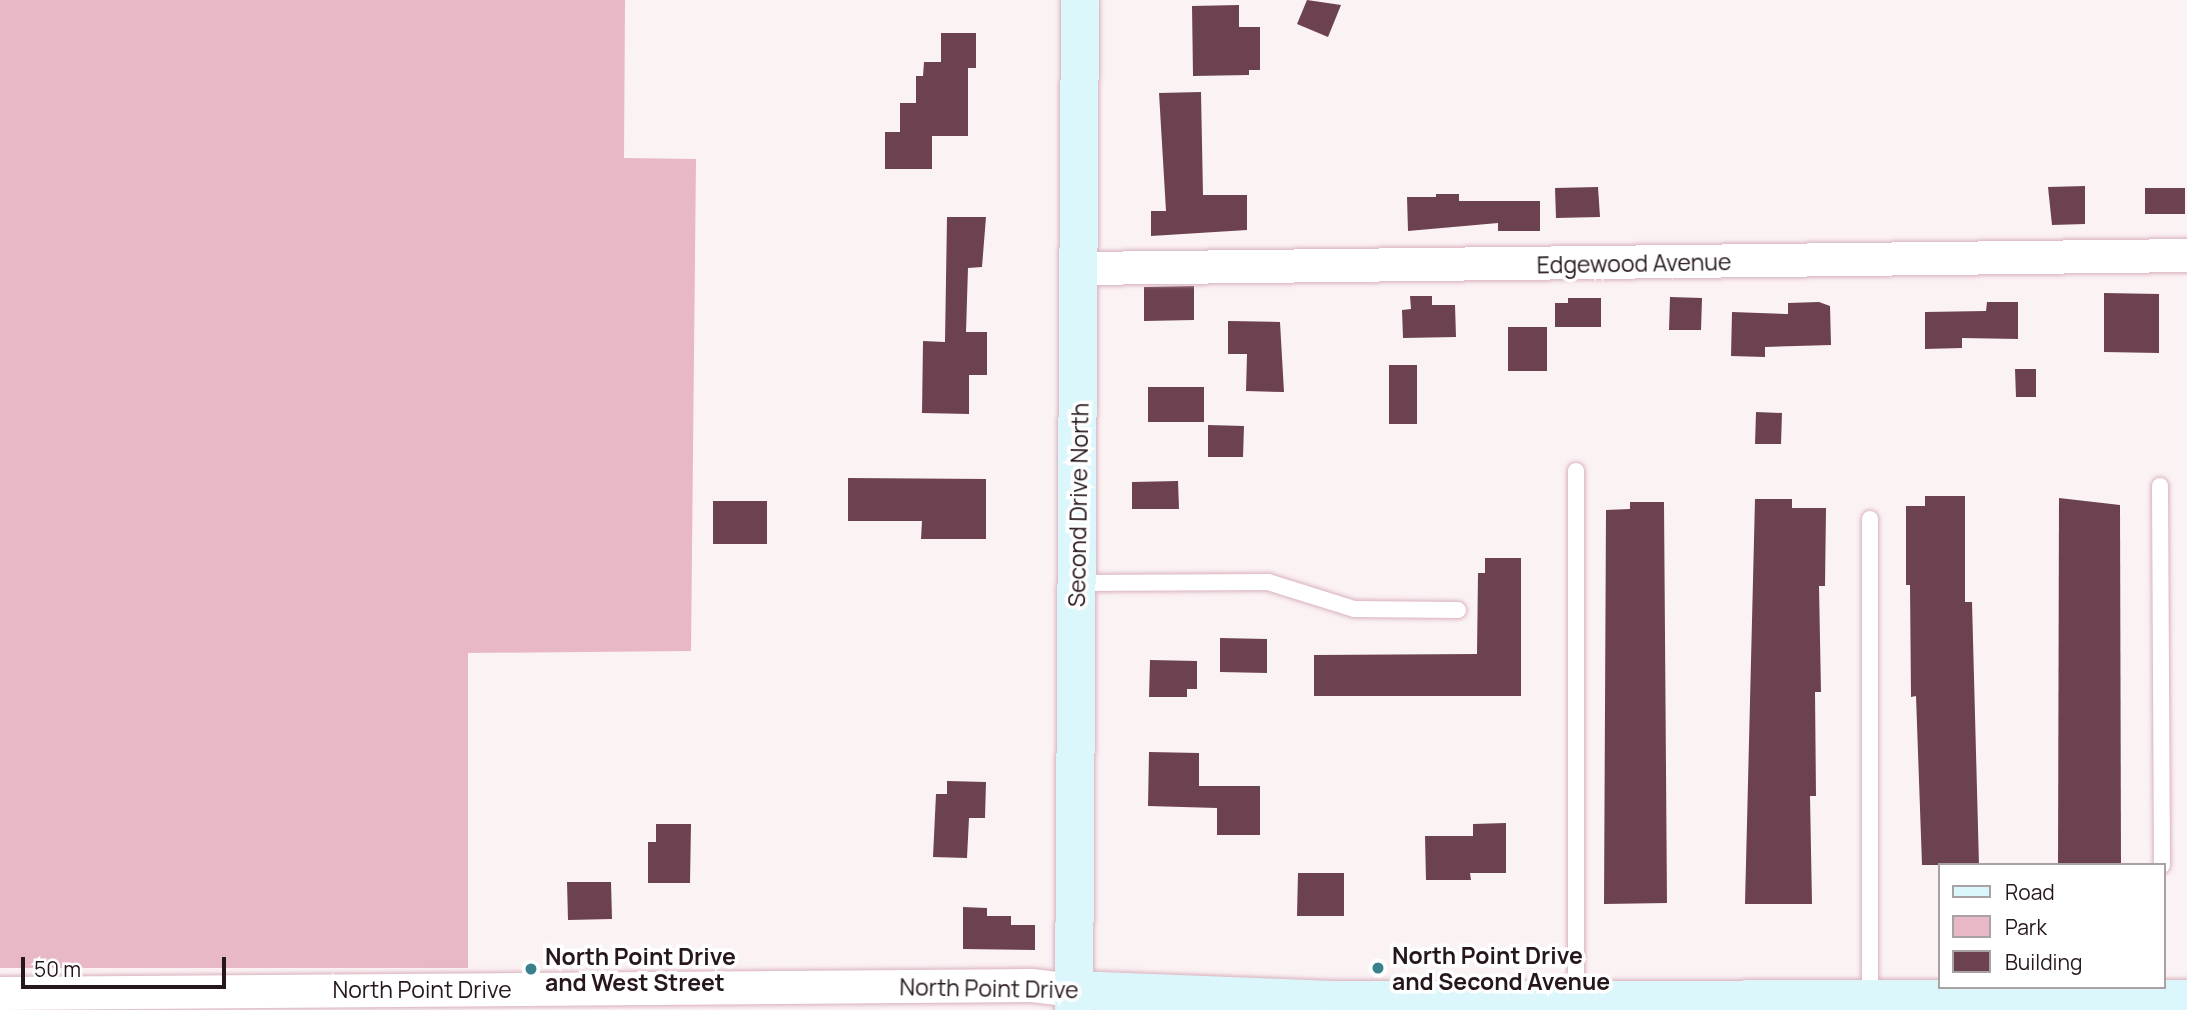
<!DOCTYPE html>
<style>
body{margin:0}
#map{position:relative;width:2187px;height:1010px;overflow:hidden;background:#fbf2f4;font-family:Manrope,sans-serif}
div>[style]{position:absolute}
.green>*{inset:0;background:#e8b8c7}
.building>*{inset:0;background:#6c4250}
.roads{filter:drop-shadow(0 0 2px #d9b1bd) drop-shadow(0 0 2px #d9b1bd)}
.lane>*{height:16px;margin:-8px;padding:0 8px;transform-origin:8px;border-radius:8px;background:#fff}
.street>*{height:33px;margin:-16.5px;padding:0 16.5px;transform-origin:16.5px;border-radius:16.5px;background:#fff}
.secondary>*{height:38px;margin:-19px;padding:0 19px;transform-origin:19px;border-radius:19px;background:#dcf7fc}
.dots>*{width:19px;height:19px;translate:-50% -50%;box-sizing:border-box;border:4px solid #fff;border-radius:50%}
span{translate:-50% -50%;white-space:nowrap;text-align:center;line-height:1.15;-webkit-text-stroke:7px #fff;paint-order:stroke}
.street-label{font-size:23px;color:#26171c}
.poi-label{font-size:23px;color:#26171c;font-weight:700}
.left{translate:0 -50%;text-align:left}
.legend{position:absolute;left:1938px;top:863px;width:228px;height:126px;box-sizing:border-box;background:#fff;border:2px solid #a8a2a4;margin:0;padding:9px 12px;list-style:none;font-size:21px;color:#26171c}
.legend li{display:flex;align-items:center;gap:14px;height:35px}
.legend b{width:35px;border:2px solid #a8a2a4}
.scale{position:absolute;left:21px;top:957px;width:205px;height:32px;box-sizing:border-box;border:4px solid #26171c;border-top:0;padding-left:9px;font-size:21px;line-height:24px;white-space:nowrap;color:#26171c;-webkit-text-stroke:5px #fff;paint-order:stroke}
</style>
<div id="map">
<div class="green">
<i style="clip-path:polygon(0 0,625px 0,624px 158px,696px 159px,691px 651px,468px 653px,468px 968px,0 968px)"></i>
</div>
<div class="building">
<i style="clip-path:polygon(1307px 0,1341px 5px,1328px 37px,1297px 24px)"></i>
<i style="clip-path:polygon(1239px 5px,1239px 27px,1260px 27px,1260px 70px,1249px 70px,1249px 75px,1193px 76px,1192px 6px)"></i>
<i style="clip-path:polygon(941px 33px,976px 33px,976px 68px,968px 68px,968px 136px,932px 136px,932px 169px,885px 169px,885px 132px,900px 132px,900px 103px,916px 103px,916px 76px,923px 76px,924px 62px,941px 62px)"></i>
<i style="clip-path:polygon(1201px 92px,1203px 195px,1247px 195px,1247px 230px,1151px 236px,1151px 211px,1166px 211px,1159px 93px)"></i>
<i style="clip-path:polygon(2085px 186px,2085px 224px,2052px 225px,2048px 187px)"></i>
<i style="clip-path:polygon(1598px 187px,1600px 217px,1556px 218px,1555px 188px)"></i>
<i style="clip-path:polygon(2145px 188px,2185px 188px,2185px 214px,2145px 214px)"></i>
<i style="clip-path:polygon(1436px 194px,1459px 194px,1459px 201px,1540px 201px,1540px 231px,1498px 231px,1498px 223px,1408px 231px,1407px 197px,1436px 197px)"></i>
<i style="clip-path:polygon(947px 217px,986px 217px,982px 267px,968px 268px,966px 332px,987px 332px,987px 375px,969px 375px,969px 414px,922px 413px,923px 341px,945px 342px)"></i>
<i style="clip-path:polygon(1194px 286px,1194px 320px,1144px 321px,1144px 287px)"></i>
<i style="clip-path:polygon(2104px 293px,2159px 294px,2159px 353px,2104px 352px)"></i>
<i style="clip-path:polygon(1410px 296px,1432px 296px,1432px 305px,1455px 305px,1456px 337px,1403px 338px,1402px 310px,1411px 309px)"></i>
<i style="clip-path:polygon(1670px 297px,1702px 298px,1701px 330px,1669px 330px)"></i>
<i style="clip-path:polygon(1568px 298px,1601px 298px,1601px 327px,1555px 327px,1555px 303px,1568px 303px)"></i>
<i style="clip-path:polygon(1819px 302px,1830px 306px,1831px 345px,1765px 347px,1765px 357px,1731px 356px,1732px 312px,1788px 314px,1788px 303px)"></i>
<i style="clip-path:polygon(1987px 302px,2018px 302px,2018px 339px,1962px 338px,1962px 348px,1925px 349px,1925px 312px,1986px 311px)"></i>
<i style="clip-path:polygon(1228px 321px,1280px 322px,1284px 392px,1246px 391px,1247px 354px,1228px 354px)"></i>
<i style="clip-path:polygon(1508px 327px,1547px 327px,1547px 371px,1508px 371px)"></i>
<i style="clip-path:polygon(1389px 365px,1417px 365px,1417px 424px,1389px 424px)"></i>
<i style="clip-path:polygon(2015px 369px,2036px 369px,2036px 397px,2016px 397px)"></i>
<i style="clip-path:polygon(1148px 387px,1204px 387px,1204px 422px,1148px 422px)"></i>
<i style="clip-path:polygon(1756px 412px,1782px 413px,1781px 444px,1755px 444px)"></i>
<i style="clip-path:polygon(1208px 425px,1244px 426px,1243px 457px,1208px 457px)"></i>
<i style="clip-path:polygon(848px 478px,986px 479px,986px 539px,921px 539px,922px 521px,848px 521px)"></i>
<i style="clip-path:polygon(1178px 481px,1179px 509px,1132px 509px,1132px 482px)"></i>
<i style="clip-path:polygon(1925px 496px,1965px 496px,1965px 602px,1972px 602px,1979px 865px,1922px 865px,1916px 696px,1911px 697px,1910px 585px,1906px 585px,1906px 506px,1925px 506px)"></i>
<i style="clip-path:polygon(2059px 498px,2120px 505px,2121px 865px,2058px 865px)"></i>
<i style="clip-path:polygon(1755px 499px,1792px 499px,1792px 508px,1826px 508px,1825px 586px,1819px 586px,1821px 692px,1815px 692px,1816px 796px,1810px 796px,1812px 904px,1745px 904px)"></i>
<i style="clip-path:polygon(713px 501px,767px 501px,767px 544px,713px 544px)"></i>
<i style="clip-path:polygon(1630px 502px,1664px 502px,1667px 903px,1604px 904px,1606px 510px,1630px 509px)"></i>
<i style="clip-path:polygon(1485px 558px,1521px 558px,1521px 696px,1314px 696px,1314px 655px,1477px 654px,1478px 573px,1485px 573px)"></i>
<i style="clip-path:polygon(1220px 638px,1267px 639px,1267px 673px,1220px 672px)"></i>
<i style="clip-path:polygon(1150px 660px,1197px 661px,1197px 689px,1187px 689px,1187px 697px,1149px 697px)"></i>
<i style="clip-path:polygon(1149px 752px,1199px 753px,1199px 786px,1260px 786px,1260px 835px,1217px 835px,1217px 808px,1148px 806px)"></i>
<i style="clip-path:polygon(947px 781px,986px 782px,985px 818px,969px 818px,967px 858px,933px 857px,936px 794px,947px 794px)"></i>
<i style="clip-path:polygon(1506px 823px,1506px 873px,1470px 873px,1471px 880px,1426px 880px,1425px 836px,1473px 836px,1473px 824px)"></i>
<i style="clip-path:polygon(656px 824px,691px 824px,690px 883px,648px 883px,648px 842px,656px 842px)"></i>
<i style="clip-path:polygon(1298px 873px,1344px 873px,1344px 916px,1297px 916px)"></i>
<i style="clip-path:polygon(567px 882px,611px 882px,612px 919px,568px 920px)"></i>
<i style="clip-path:polygon(963px 907px,987px 908px,987px 916px,1011px 916px,1011px 925px,1035px 925px,1035px 950px,963px 949px)"></i>
</div>
<div class="roads">
<div class="lane">
<i style="left:2160px;top:486px;width:379px;rotate:89.7deg"></i>
<i style="left:1078px;top:583px;width:190px;rotate:-0.3deg"></i>
<i style="left:1268px;top:582px;width:90px;rotate:17.4deg"></i>
<i style="left:1354px;top:609px;width:104px;rotate:0.6deg"></i>
<i style="left:1576px;top:999px;width:528px;rotate:-90deg"></i>
<i style="left:1870px;top:999px;width:480px;rotate:-90deg"></i>
</div>
<div class="street">
<i style="left:1080px;top:268px;width:1107px;rotate:-0.67deg"></i>
<i style="left:0;top:993px;width:1031px;rotate:-0.44deg"></i>
<i style="left:1031px;top:985px;width:43px;rotate:6.6deg"></i>
</div>
<div class="secondary">
<i style="left:1074px;top:990px;width:266px;rotate:2.2deg"></i>
<i style="left:1340px;top:1000px;width:847px;rotate:-0.07deg"></i>
<i style="left:1074px;top:1010px;width:1010px;rotate:-89.66deg"></i>
</div>
</div>
<div class="dots">
<i style="left:1378px;top:968px;background:#3b808d"></i>
<i style="left:531px;top:969px;background:#3b808d"></i>
</div>
<div class="street-label">
<span style="left:1634px;top:263px;rotate:-1deg">Edgewood Avenue</span>
<span style="left:1078px;top:505px;rotate:-89deg">Second Drive North</span>
<span style="left:989px;top:988px;rotate:1deg">North Point Drive</span>
<span style="left:422px;top:989px">North Point Drive</span>
</div>
<div class="poi-label">
<span class="left" style="left:1392px;top:968px">North Point Drive<br>and Second Avenue</span>
<span class="left" style="left:545px;top:969px">North Point Drive<br>and West Street</span>
</div>
<ul class="legend">
<li><b style="height:9px;background:#dcf7fc"></b>Road</li>
<li><b style="height:19px;background:#e8b8c7"></b>Park</li>
<li><b style="height:19px;background:#6c4250"></b>Building</li>
</ul>
<div class="scale">50 m</div>
</div>
